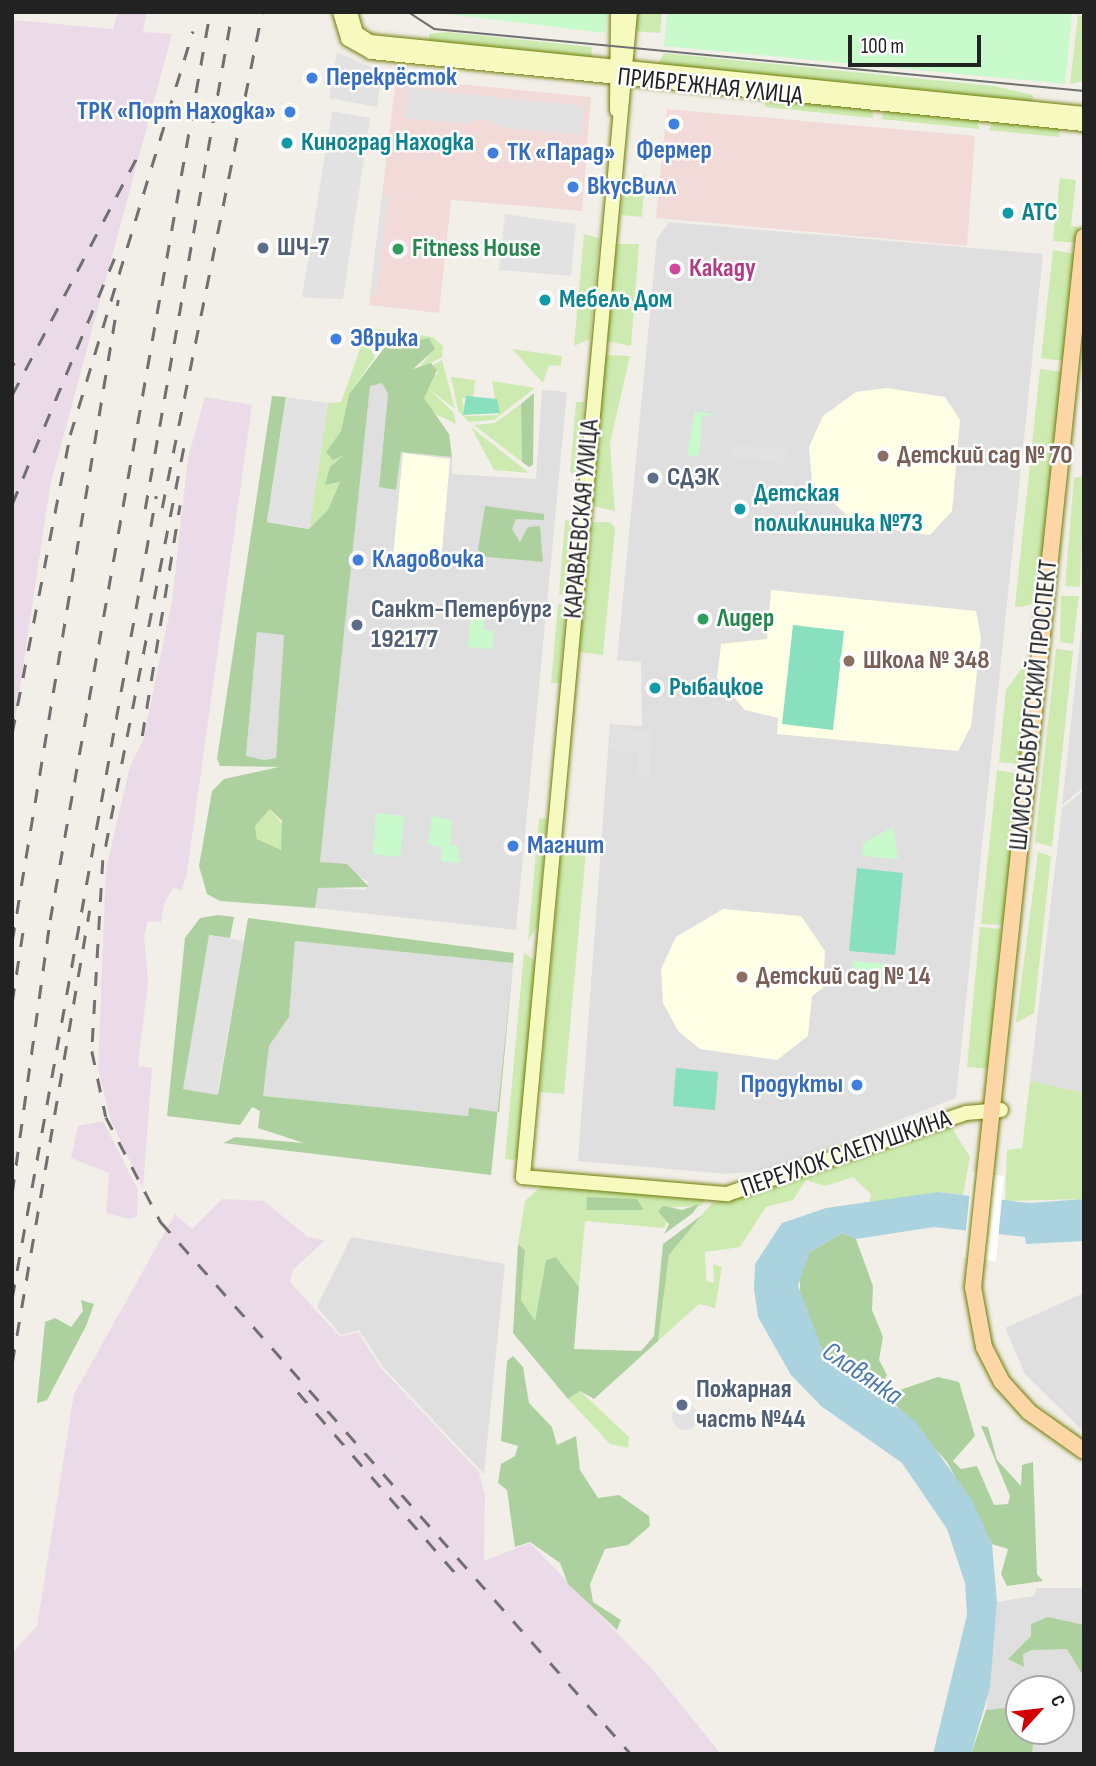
<!DOCTYPE html>
<meta charset="utf-8">
<style>
body{margin:0}
#map{position:relative;width:1096px;height:1766px;overflow:hidden;background:#f2efe9;font-family:"Sofia Sans Condensed",sans-serif}
div>[style]{position:absolute}
.residential>*{inset:0;background:#e0dfdf}
.commercial>*{inset:0;background:#f2dad9}
.industrial>*{inset:0;background:#ebdbe8}
.education>*{inset:0;background:#ffffe5}
.grass>*{inset:0;background:#cdebb0}
.forest>*{inset:0;background:#add19e}
.park>*{inset:0;background:#c8facc}
.pitch>*{inset:0;background:#88e0be}
.parking>*{inset:0;background:#e2e2e2}
.round{border-radius:50%}
.water>*{inset:0;background:#aad3df}
.pier>*{inset:0;background:#fff}
.roads{filter:drop-shadow(0 0 2px #707d05) drop-shadow(0 0 2px #707d05)}
.secondary>*{height:14px;margin:-7px;padding:0 7px;transform-origin:7px;border-radius:7px;background:#f7fabf}
.primary>*{height:16px;margin:-8px;padding:0 8px;transform-origin:8px;border-radius:8px;background:#fcd6a4}
.tram>*{height:2px;margin:-1px;padding:0 1px;transform-origin:1px;border-radius:1px;background:#707070}
.rail>*{height:2.5px;margin-top:-1.25px;transform-origin:0;background:repeating-linear-gradient(90deg,#707070 0 14px,transparent 0 28px)}
.dots>*{width:19px;height:19px;translate:-50% -50%;box-sizing:border-box;border:4px solid #fff;border-radius:50%}
span{translate:-50% -50%;white-space:nowrap;text-align:center;line-height:1.15;-webkit-text-stroke:5px #fff;paint-order:stroke}
.shop-label{font-size:26px;color:#366cbe;font-weight:700}
.left{translate:0 -50%;text-align:left}
.right{translate:-100% -50%;text-align:right}
.street-label{font-size:26px;color:#222}
.culture-label{font-size:26px;color:#0d838f;font-weight:700}
.service-label{font-size:26px;color:#4e5e75;font-weight:700}
.leisure-label{font-size:26px;color:#27864d;font-weight:700}
.hotel-label{font-size:26px;color:#b23c85;font-weight:700}
.education-label{font-size:26px;color:#785e54;font-weight:700}
.water-label{font-size:28px;color:#4a7aab;font-style:italic}
.frame{position:absolute;inset:0;border:14px solid #222;pointer-events:none}
.north{position:absolute;left:1005px;top:1675px;width:70px;height:70px;box-sizing:border-box;background:#fff;border:2px solid #a7a7a7;border-radius:50%;rotate:63deg;font-size:19px;font-weight:700;line-height:28px;text-align:center;color:#222}
.north::after{content:'';display:block;margin:auto;width:24px;height:32px;background:#d40000;clip-path:polygon(50% 0,100% 100%,50% 72%,0 100%)}
.scale{position:absolute;left:848px;top:35px;width:133px;height:32px;box-sizing:border-box;border:4px solid #222;border-top:0;padding-left:9px;font-size:21px;line-height:24px;white-space:nowrap;color:#222;-webkit-text-stroke:5px #fff;paint-order:stroke}
</style>
<div id="map">
<div class="residential">
<i style="clip-path:polygon(669px 222px,1043px 254px,956px 1098px,770px 1170px,727px 1174px,578px 1161px,610px 724px,642px 726px,641px 662px,617px 660px,657px 239px)"></i>
<i style="clip-path:polygon(382px 383px,388px 394px,379px 487px,396px 490px,401px 452px,452px 457px,452px 474px,536px 479px,542px 390px,567px 392px,516px 930px,315px 908px,317px 887px,366px 890px,368px 881px,320px 862px,370px 385px)"></i>
<i style="clip-path:polygon(1084px 604px,1084px 787px,1062px 805px)"></i>
<i style="clip-path:polygon(257px 631px,285px 635px,276px 758px,265px 760px,246px 756px)"></i>
<i style="clip-path:polygon(1084px 790px,1084px 1093px,1030px 1081px,1062px 808px)"></i>
<i style="clip-path:polygon(295px 941px,513px 963px,499px 1112px,470px 1109px,468px 1116px,263px 1096px,269px 1046px,289px 1017px)"></i>
<i style="clip-path:polygon(351px 1237px,505px 1264px,484px 1474px,383px 1367px,359px 1330px,341px 1335px,317px 1307px)"></i>
<i style="clip-path:polygon(1084px 1293px,1084px 1432px,1025px 1374px,1005px 1328px)"></i>
<i style="clip-path:polygon(1037px 1588px,1084px 1588px,1084px 1754px,1032px 1754px,1035px 1731px,1061px 1731px,1061px 1689px,1019px 1689px,1019px 1709px,986px 1710px,997px 1602px,1034px 1596px)"></i>
</div>
<div class="commercial">
<i style="clip-path:polygon(396px 78px,591px 97px,582px 211px,451px 200px,439px 313px,369px 305px)"></i>
<i style="clip-path:polygon(667px 109px,975px 136px,967px 246px,656px 218px)"></i>
</div>
<div class="industrial">
<i style="clip-path:polygon(118px 12px,147px 12px,143px 32px,172px 34px,50px 486px,12px 742px,12px 20px,113px 29px)"></i>
<i style="clip-path:polygon(205px 397px,252px 405px,187px 873px,182px 890px,173px 888px,164px 904px,161px 922px,148px 921px,144px 936px,148px 982px,138px 1066px,152px 1068px,143px 1189px,111px 1121px,98px 1069px,106px 869px,130px 766px,143px 740px,172px 601px,188px 458px)"></i>
<i style="clip-path:polygon(103px 1121px,138px 1190px,137px 1216px,129px 1219px,106px 1213px,109px 1173px,71px 1158px,78px 1126px)"></i>
<i style="clip-path:polygon(222px 1199px,264px 1201px,308px 1237px,325px 1240px,293px 1270px,290px 1282px,340px 1337px,358px 1332px,381px 1368px,479px 1472px,485px 1496px,484px 1561px,530px 1543px,652px 1669px,721px 1754px,12px 1754px,12px 1653px,37px 1626px,74px 1394px,175px 1214px,192px 1229px)"></i>
</div>
<div class="education">
<i style="clip-path:polygon(887px 388px,945px 397px,960px 420px,952px 511px,930px 535px,857px 525px,812px 482px,809px 447px,823px 416px,856px 392px)"></i>
<i style="clip-path:polygon(403px 453px,450px 459px,441px 562px,393px 557px)"></i>
<i style="clip-path:polygon(771px 590px,976px 611px,981px 637px,971px 726px,958px 751px,777px 734px,778px 718px,745px 710px,717px 678px,721px 644px,767px 639px)"></i>
<i style="clip-path:polygon(723px 909px,801px 916px,825px 951px,823px 988px,812px 996px,808px 1036px,777px 1060px,700px 1049px,678px 1031px,663px 1003px,661px 969px,676px 937px)"></i>
</div>
<div class="grass">
<i style="clip-path:polygon(636px 12px,662px 12px,660px 33px,634px 31px)"></i>
<i style="clip-path:polygon(1078px 15px,1084px 16px,1084px 81px,1070px 84px)"></i>
<i style="clip-path:polygon(447px 32px,592px 47px,591px 58px,429px 42px,429px 34px)"></i>
<i style="clip-path:polygon(664px 53px,994px 86px,1033px 95px,1032px 103px,657px 65px)"></i>
<i style="clip-path:polygon(764px 98px,872px 109px,873px 118px,765px 107px)"></i>
<i style="clip-path:polygon(885px 110px,977px 119px,979px 129px,881px 119px)"></i>
<i style="clip-path:polygon(993px 121px,1060px 128px,1059px 137px,989px 130px)"></i>
<i style="clip-path:polygon(645px 175px,642px 217px,621px 215px,623px 193px)"></i>
<i style="clip-path:polygon(1060px 178px,1076px 180px,1071px 226px,1079px 227px,1077px 243px,1053px 241px)"></i>
<i style="clip-path:polygon(584px 234px,599px 238px,590px 339px,574px 346px)"></i>
<i style="clip-path:polygon(615px 244px,639px 244px,631px 346px,606px 341px)"></i>
<i style="clip-path:polygon(1053px 250px,1076px 254px,1065px 361px,1041px 358px)"></i>
<i style="clip-path:polygon(370px 328px,433px 337px,443px 346px,442px 357px,415px 372px,432px 352px,428px 338px,393px 349px)"></i>
<i style="clip-path:polygon(364px 338px,375px 357px,349px 394px,341px 431px,326px 452px,344px 454px,333px 484px,340px 482px,329px 510px,309px 529px,328px 403px,341px 402px)"></i>
<i style="clip-path:polygon(512px 349px,562px 356px,561px 366px,549px 365px,543px 383px)"></i>
<i style="clip-path:polygon(605px 355px,630px 356px,610px 443px,615px 511px,592px 506px)"></i>
<i style="clip-path:polygon(442px 360px,455px 409px,428px 388px,454px 413px,456px 424px,431px 412px,424px 398px,430px 377px,438px 374px,433px 365px)"></i>
<i style="clip-path:polygon(1040px 369px,1063px 372px,1039px 602px,1022px 607px,1015px 606px)"></i>
<i style="clip-path:polygon(451px 377px,475px 380px,473px 397px,462px 398px,465px 416px,498px 415px,492px 381px,535px 388px,494px 420px,469px 422px,458px 411px)"></i>
<i style="clip-path:polygon(576px 402px,584px 402px,578px 474px,570px 473px)"></i>
<i style="clip-path:polygon(521px 404px,522px 462px,474px 425px,495px 423px)"></i>
<i style="clip-path:polygon(471px 427px,529px 473px,494px 470px)"></i>
<i style="clip-path:polygon(1084px 476px,1080px 587px,1065px 586px,1074px 478px)"></i>
<i style="clip-path:polygon(565px 520px,574px 521px,567px 595px,559px 594px)"></i>
<i style="clip-path:polygon(590px 522px,610px 522px,615px 528px,603px 655px,579px 652px)"></i>
<i style="clip-path:polygon(1061px 596px,1079px 596px,1073px 644px,1060px 642px)"></i>
<i style="clip-path:polygon(558px 604px,566px 605px,559px 683px,551px 683px)"></i>
<i style="clip-path:polygon(1056px 649px,1073px 651px,1052px 847px,1035px 842px)"></i>
<i style="clip-path:polygon(1027px 661px,1022px 764px,999px 762px,1006px 690px)"></i>
<i style="clip-path:polygon(997px 770px,1021px 774px,1004px 925px,981px 924px)"></i>
<i style="clip-path:polygon(270px 809px,283px 825px,281px 850px,257px 839px,255px 826px)"></i>
<i style="clip-path:polygon(539px 818px,547px 819px,538px 925px,528px 941px)"></i>
<i style="clip-path:polygon(562px 839px,587px 840px,564px 1094px,540px 1092px)"></i>
<i style="clip-path:polygon(1038px 852px,1051px 856px,1034px 1013px,1016px 1023px)"></i>
<i style="clip-path:polygon(980px 927px,1001px 929px,989px 1069px,967px 1067px)"></i>
<i style="clip-path:polygon(524px 952px,537px 963px,521px 1155px,513px 1160px,505px 1159px)"></i>
<i style="clip-path:polygon(1030px 1081px,1084px 1093px,1084px 1199px,1005px 1201px,1007px 1150px,1022px 1148px)"></i>
<i style="clip-path:polygon(950px 1125px,970px 1157px,963px 1195px,939px 1192px,870px 1204px,871px 1194px,853px 1177px,825px 1186px,806px 1180px,793px 1200px,766px 1207px,740px 1247px,705px 1252px,706px 1281px,714px 1283px,713px 1264px,722px 1267px,715px 1308px,699px 1304px,658px 1341px,669px 1255px,712px 1203px,750px 1196px)"></i>
<i style="clip-path:polygon(543px 1185px,706px 1199px,701px 1206px,674px 1207px,664px 1228px,585px 1221px,579px 1287px,556px 1257px,546px 1260px,535px 1322px,521px 1300px,525px 1250px,518px 1244px,525px 1201px)"></i>
<i style="clip-path:polygon(580px 1391px,629px 1437px,628px 1448px,610px 1444px,568px 1399px)"></i>
</div>
<div class="forest">
<i style="clip-path:polygon(evenodd,429px 338px,435px 349px,413px 369px,431px 363px,437px 370px,424px 398px,449px 434px,452px 457px,401px 452px,396px 490px,379px 487px,388px 394px,382px 383px,370px 386px,320px 862px,347px 864px,369px 887px,318px 888px,315px 908px,220px 901px,207px 894px,199px 866px,212px 791px,224px 779px,279px 767px,220px 766px,217px 759px,272px 396px,286px 397px,267px 522px,309px 529px,328px 510px,340px 482px,325px 485px,330px 467px,344px 455px,333px 460px,326px 452px,341px 431px,349px 394px,385px 347px,429px 338px,257px 632px,284px 635px,276px 758px,265px 760px,246px 756px,257px 632px,429px 338px,270px 809px,282px 821px,281px 850px,257px 839px,255px 826px,270px 809px)"></i>
<i style="clip-path:polygon(534px 393px,533px 465px,529px 467px,522px 462px,521px 404px)"></i>
<i style="clip-path:polygon(485px 506px,544px 514px,544px 520px,516px 519px,512px 529px,520px 542px,528px 527px,540px 526px,543px 562px,477px 556px)"></i>
<i style="clip-path:polygon(evenodd,218px 915px,234px 917px,230px 938px,209px 935px,218px 1095px,248px 918px,514px 953px,491px 1175px,223px 1143px,235px 1137px,304px 1143px,258px 1128px,260px 1111px,252px 1107px,240px 1125px,167px 1116px,185px 938px,200px 918px,218px 915px,295px 941px,513px 963px,499px 1112px,469px 1108px,468px 1116px,263px 1096px,269px 1046px,289px 1017px,295px 941px)"></i>
<i style="clip-path:polygon(587px 1197px,637px 1199px,644px 1210px,586px 1210px)"></i>
<i style="clip-path:polygon(699px 1204px,693px 1213px,664px 1234px,669px 1224px,658px 1211px,663px 1206px,682px 1210px)"></i>
<i style="clip-path:polygon(702px 1215px,669px 1255px,658px 1341px,594px 1399px,580px 1391px,568px 1399px,513px 1333px,518px 1244px,525px 1250px,521px 1300px,535px 1321px,546px 1260px,556px 1257px,579px 1287px,574px 1349px,641px 1351px,654px 1336px,663px 1244px)"></i>
<i style="clip-path:polygon(842px 1233px,856px 1239px,873px 1286px,872px 1310px,883px 1337px,879px 1360px,887px 1375px,877px 1391px,824px 1353px,800px 1302px,800px 1272px,810px 1252px)"></i>
<i style="clip-path:polygon(81px 1300px,94px 1304px,86px 1326px,47px 1400px,37px 1403px,45px 1322px,55px 1318px,71px 1327px,83px 1311px)"></i>
<i style="clip-path:polygon(513px 1356px,523px 1367px,529px 1403px,552px 1427px,557px 1445px,576px 1436px,580px 1470px,598px 1498px,619px 1495px,649px 1516px,650px 1526px,628px 1545px,605px 1549px,590px 1584px,593px 1602px,621px 1620px,617px 1630px,568px 1584px,560px 1563px,530px 1542px,515px 1547px,507px 1490px,498px 1483px,501px 1464px,515px 1456px,518px 1446px,501px 1441px,507px 1361px)"></i>
<i style="clip-path:polygon(938px 1377px,959px 1382px,975px 1436px,953px 1461px,961px 1469px,977px 1466px,994px 1505px,1008px 1504px,1010px 1496px,981px 1426px,988px 1427px,997px 1460px,1021px 1486px,1022px 1465px,1033px 1462px,1037px 1574px,1043px 1581px,1007px 1586px,1001px 1574px,1008px 1549px,992px 1544px,947px 1462px,893px 1402px,894px 1392px)"></i>
<i style="clip-path:polygon(1048px 1617px,1084px 1625px,1084px 1677px,1067px 1649px,1032px 1650px,1023px 1654px,1024px 1667px,1008px 1659px,1031px 1636px,1031px 1624px)"></i>
<i style="clip-path:polygon(1016px 1707px,1019px 1731px,1035px 1731px,1032px 1754px,971px 1754px,986px 1710px)"></i>
</div>
<div class="park">
<i style="clip-path:polygon(430px 12px,607px 12px,605px 33px)"></i>
<i style="clip-path:polygon(667px 12px,1050px 12px,1072px 15px,1065px 84px,664px 46px)"></i>
<i style="clip-path:polygon(695px 412px,715px 414px,702px 417px,699px 456px,687px 455px)"></i>
<i style="clip-path:polygon(471px 618px,484px 619px,483px 630px,494px 631px,492px 649px,468px 647px)"></i>
<i style="clip-path:polygon(376px 813px,404px 816px,400px 857px,373px 854px)"></i>
<i style="clip-path:polygon(432px 816px,452px 820px,450px 845px,457px 845px,461px 863px,441px 861px,442px 848px,428px 844px)"></i>
<i style="clip-path:polygon(893px 827px,898px 859px,862px 856px,863px 843px)"></i>
<i style="clip-path:polygon(853px 961px,890px 964px,889px 981px,851px 978px)"></i>
</div>
<div class="pitch">
<i style="clip-path:polygon(466px 396px,497px 399px,500px 413px,463px 415px)"></i>
<i style="clip-path:polygon(793px 625px,844px 631px,833px 730px,782px 724px)"></i>
<i style="clip-path:polygon(857px 868px,903px 873px,895px 955px,849px 951px)"></i>
<i style="clip-path:polygon(676px 1068px,718px 1072px,715px 1110px,673px 1106px)"></i>
</div>
<div class="parking">
<i style="clip-path:polygon(337px 52px,382px 72px,377px 107px,329px 98px)"></i>
<i style="clip-path:polygon(408px 88px,584px 106px,581px 135px,507px 128px,481px 118px,467px 124px,405px 118px)"></i>
<i style="clip-path:polygon(332px 111px,370px 118px,343px 299px,310px 298px,302px 297px)"></i>
<i style="clip-path:polygon(382px 196px,388px 197px,376px 296px,370px 295px)"></i>
<i style="clip-path:polygon(505px 214px,576px 224px,571px 276px,499px 270px)"></i>
<i style="clip-path:polygon(286px 397px,328px 403px,309px 529px,267px 522px)"></i>
<i style="clip-path:polygon(732px 444px,788px 450px,783px 463px,731px 457px)"></i>
<i style="clip-path:polygon(612px 725px,652px 733px,649px 777px,637px 776px,638px 753px,611px 750px)"></i>
<i style="clip-path:polygon(209px 935px,244px 941px,217px 1095px,183px 1089px)"></i>
<i class="round" style="left:672px;top:1404px;width:26px;height:26px"></i>
</div>
<div class="water">
<i style="clip-path:polygon(938px 1192px,1029px 1203px,1084px 1199px,1084px 1241px,1026px 1244px,1025px 1237px,934px 1227px,856px 1239px,842px 1233px,810px 1252px,798px 1286px,824px 1353px,915px 1421px,972px 1500px,992px 1544px,997px 1602px,990px 1687px,971px 1754px,933px 1754px,967px 1615px,965px 1583px,947px 1529px,902px 1463px,821px 1406px,791px 1375px,758px 1317px,754px 1289px,755px 1264px,782px 1223px,826px 1208px)"></i>
</div>
<div class="pier">
<i style="clip-path:polygon(972px 1172px,1004px 1176px,996px 1261px,963px 1258px)"></i>
</div>
<div class="roads">
<div class="secondary">
<i style="left:340px;top:12px;width:28px;rotate:73deg"></i>
<i style="left:348px;top:39px;width:26px;rotate:29deg"></i>
<i style="left:371px;top:52px;width:717px;rotate:5.77deg"></i>
<i style="left:350px;top:12px;width:22px;rotate:74deg"></i>
<i style="left:356px;top:33px;width:17px;rotate:33deg"></i>
<i style="left:370px;top:42px;width:718px;rotate:5.76deg"></i>
<i style="left:630px;top:12px;width:1170px;rotate:95.25deg"></i>
<i style="left:523px;top:1177px;width:205px;rotate:4.8deg"></i>
<i style="left:727px;top:1194px;width:252px;rotate:-18.7deg"></i>
<i style="left:966px;top:1113px;width:35px;rotate:-5deg"></i>
<i style="left:617px;top:110px;width:98px;rotate:-89.4deg"></i>
</div>
<div class="primary">
<i style="left:1084px;top:237px;width:1056px;rotate:96.03deg"></i>
<i style="left:973px;top:1287px;width:61px;rotate:79.6deg"></i>
<i style="left:984px;top:1347px;width:39px;rotate:63deg"></i>
<i style="left:1002px;top:1382px;width:40px;rotate:48deg"></i>
<i style="left:1029px;top:1412px;width:67px;rotate:35.3deg"></i>
</div>
</div>
<div class="tram">
<i style="left:408px;top:12px;width:31px;rotate:33deg"></i>
<i style="left:434px;top:29px;width:653px;rotate:5.45deg"></i>
</div>
<div class="rail">
<i style="left:12px;top:366px;width:4px;rotate:-56deg"></i>
<i style="left:12px;top:395px;width:269px;rotate:-62.3deg"></i>
<i style="left:184px;top:448px;width:420px;rotate:101.1deg"></i>
<i style="left:103px;top:860px;width:191px;rotate:93.3deg"></i>
<i style="left:92px;top:1051px;width:67px;rotate:78deg"></i>
<i style="left:106px;top:1117px;width:119px;rotate:62.4deg"></i>
<i style="left:161px;top:1222px;width:710px;rotate:48.54deg"></i>
<i style="left:12px;top:504px;width:268px;rotate:-67.4deg"></i>
<i style="left:162px;top:508px;width:506px;rotate:-78.6deg"></i>
<i style="left:145px;top:509px;width:505px;rotate:-80.07deg"></i>
<i style="left:12px;top:733px;width:304px;rotate:-79deg"></i>
<i style="left:70px;top:435px;width:422px;rotate:-73.1deg"></i>
<i style="left:142px;top:736px;width:234px;rotate:-80.7deg"></i>
<i style="left:12px;top:941px;width:650px;rotate:-80.61deg"></i>
<i style="left:12px;top:1002px;width:73px;rotate:-81.3deg"></i>
<i style="left:12px;top:1193px;width:276px;rotate:-82.1deg"></i>
<i style="left:50px;top:920px;width:922px;rotate:-80.01deg"></i>
<i style="left:12px;top:1298px;width:815px;rotate:-79.82deg"></i>
<i style="left:12px;top:1363px;width:459px;rotate:-80.3deg"></i>
<i style="left:298px;top:1392px;width:244px;rotate:49deg"></i>
</div>
<div class="dots">
<i style="left:312px;top:78px;background:#3f7fe0"></i>
<i style="left:290px;top:112px;background:#3f7fe0"></i>
<i style="left:674px;top:124px;background:#3f7fe0"></i>
<i style="left:287px;top:143px;background:#0f9aa8"></i>
<i style="left:493px;top:153px;background:#3f7fe0"></i>
<i style="left:573px;top:187px;background:#3f7fe0"></i>
<i style="left:1008px;top:213px;background:#0f9aa8"></i>
<i style="left:263px;top:248px;background:#5c6f8a"></i>
<i style="left:398px;top:249px;background:#2e9e5b"></i>
<i style="left:675px;top:269px;background:#d1479c"></i>
<i style="left:545px;top:300px;background:#0f9aa8"></i>
<i style="left:336px;top:339px;background:#3f7fe0"></i>
<i style="left:883px;top:456px;background:#8d6e63"></i>
<i style="left:653px;top:478px;background:#5c6f8a"></i>
<i style="left:740px;top:509px;background:#0f9aa8"></i>
<i style="left:358px;top:560px;background:#3f7fe0"></i>
<i style="left:703px;top:619px;background:#2e9e5b"></i>
<i style="left:357px;top:625px;background:#5c6f8a"></i>
<i style="left:849px;top:661px;background:#8d6e63"></i>
<i style="left:655px;top:688px;background:#0f9aa8"></i>
<i style="left:513px;top:846px;background:#3f7fe0"></i>
<i style="left:742px;top:977px;background:#8d6e63"></i>
<i style="left:857px;top:1085px;background:#3f7fe0"></i>
<i style="left:682px;top:1405px;background:#5c6f8a"></i>
</div>
<div class="shop-label">
<span class="left" style="left:326px;top:78px">Перекрёсток</span>
<span class="right" style="left:276px;top:112px">ТРК «Порт Находка»</span>
<span style="left:674px;top:151px">Фермер</span>
<span class="left" style="left:507px;top:153px">ТК «Парад»</span>
<span class="left" style="left:587px;top:187px">ВкусВилл</span>
<span class="left" style="left:350px;top:339px">Эврика</span>
<span class="left" style="left:372px;top:560px">Кладовочка</span>
<span class="left" style="left:527px;top:846px">Магнит</span>
<span class="right" style="left:843px;top:1085px">Продукты</span>
</div>
<div class="street-label">
<span style="left:710px;top:87px;rotate:6deg">ПРИБРЕЖНАЯ УЛИЦА</span>
<span style="left:582px;top:519px;rotate:-85deg">КАРАВАЕВСКАЯ УЛИЦА</span>
<span style="left:1034px;top:705px;rotate:-84deg">ШЛИССЕЛЬБУРГСКИЙ ПРОСПЕКТ</span>
<span style="left:846px;top:1154px;rotate:-19deg">ПЕРЕУЛОК СЛЕПУШКИНА</span>
</div>
<div class="culture-label">
<span class="left" style="left:301px;top:143px">Киноград Находка</span>
<span class="left" style="left:1022px;top:213px">АТС</span>
<span class="left" style="left:559px;top:300px">Мебель Дом</span>
<span class="left" style="left:754px;top:509px">Детская<br>поликлиника №73</span>
<span class="left" style="left:669px;top:688px">Рыбацкое</span>
</div>
<div class="service-label">
<span class="left" style="left:277px;top:248px">ШЧ-7</span>
<span class="left" style="left:667px;top:478px">СДЭК</span>
<span class="left" style="left:371px;top:625px">Санкт-Петербург<br>192177</span>
<span class="left" style="left:696px;top:1405px">Пожарная<br>часть №44</span>
</div>
<div class="leisure-label">
<span class="left" style="left:412px;top:249px">Fitness House</span>
<span class="left" style="left:717px;top:619px">Лидер</span>
</div>
<div class="hotel-label">
<span class="left" style="left:689px;top:269px">Какаду</span>
</div>
<div class="education-label">
<span class="left" style="left:897px;top:456px">Детский сад № 70</span>
<span class="left" style="left:863px;top:661px">Школа № 348</span>
<span class="left" style="left:756px;top:977px">Детский сад № 14</span>
</div>
<div class="water-label">
<span style="left:862px;top:1374px;rotate:34deg">Славянка</span>
</div>
<div class="frame"></div>
<div class="north">С</div>
<div class="scale">100 m</div>
</div>
